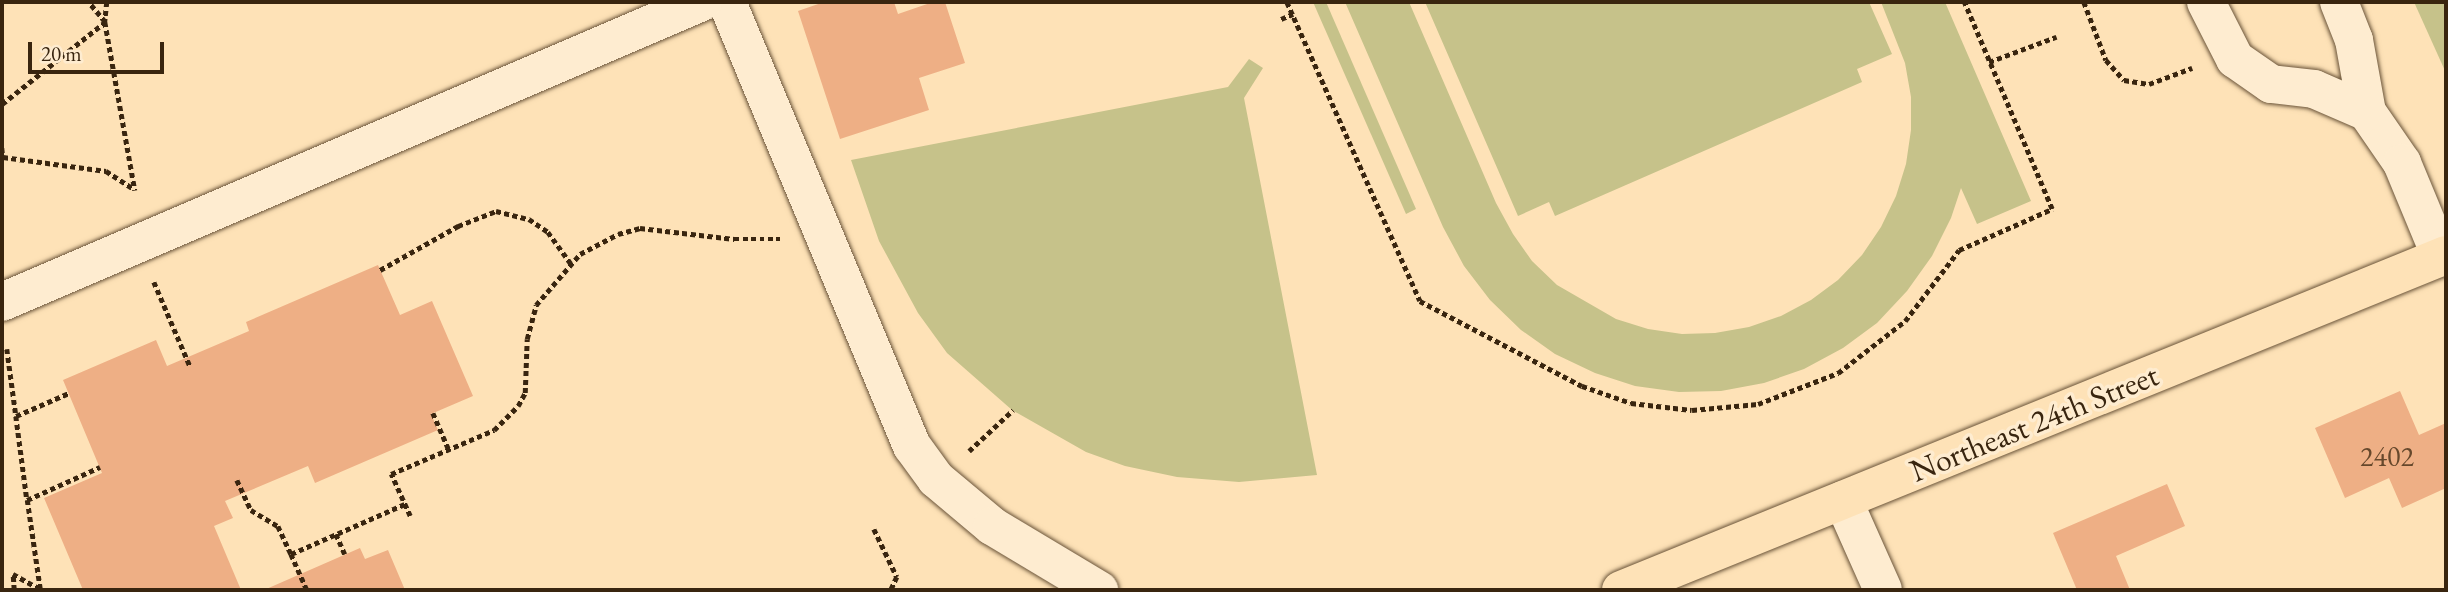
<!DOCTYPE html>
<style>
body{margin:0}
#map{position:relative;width:2448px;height:592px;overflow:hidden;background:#fee2b7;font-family:"EB Garamond",serif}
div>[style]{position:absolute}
.green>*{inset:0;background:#c6c28a}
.building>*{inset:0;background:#eeaf85}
.path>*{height:4.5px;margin-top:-2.25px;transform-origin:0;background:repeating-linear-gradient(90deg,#39250f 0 5px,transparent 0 8.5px)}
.roads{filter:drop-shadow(0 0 2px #6a5439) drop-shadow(0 0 2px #6a5439)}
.minor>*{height:38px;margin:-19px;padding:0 19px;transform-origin:19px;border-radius:19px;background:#feecd0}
.major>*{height:38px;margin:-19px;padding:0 19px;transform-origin:19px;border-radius:19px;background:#fee2b7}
span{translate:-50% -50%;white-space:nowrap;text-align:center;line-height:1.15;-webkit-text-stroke:7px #feecd0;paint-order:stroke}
.number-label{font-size:28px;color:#66482c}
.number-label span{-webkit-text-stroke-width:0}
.street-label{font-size:32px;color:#39250f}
.frame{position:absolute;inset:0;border:4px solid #39250f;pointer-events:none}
.scale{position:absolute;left:28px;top:42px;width:136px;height:32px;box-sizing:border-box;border:4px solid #39250f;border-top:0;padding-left:9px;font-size:21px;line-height:24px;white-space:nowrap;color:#39250f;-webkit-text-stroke:5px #feecd0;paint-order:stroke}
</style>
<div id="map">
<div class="green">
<i style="clip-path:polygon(1313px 2px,1326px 2px,1416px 209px,1406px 214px)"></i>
<i style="clip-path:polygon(1345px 2px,1409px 2px,1496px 203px,1513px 234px,1532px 261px,1557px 285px,1616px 319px,1648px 329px,1682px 334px,1715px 333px,1749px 327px,1781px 316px,1811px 300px,1838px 280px,1862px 255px,1881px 227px,1896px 196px,1906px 164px,1911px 130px,1911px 97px,1905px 63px,1881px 2px,1945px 2px,2031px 201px,1977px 224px,1961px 188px,1951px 218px,1932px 256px,1907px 291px,1877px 323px,1843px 348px,1804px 369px,1764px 383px,1721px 391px,1679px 392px,1635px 386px,1595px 373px,1555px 354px,1521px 330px,1490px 300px,1464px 266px,1443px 227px)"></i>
<i style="clip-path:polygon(1425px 2px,1869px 2px,1892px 54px,1857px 69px,1862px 82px,1555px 216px,1549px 202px,1518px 216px)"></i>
<i style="clip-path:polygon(2414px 2px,2446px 2px,2446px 73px)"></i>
<i style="clip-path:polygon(1249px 59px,1263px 68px,1244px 98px,1317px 475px,1239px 482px,1177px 477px,1125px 466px,1086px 452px,1012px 410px,947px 353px,918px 313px,879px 241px,851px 160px,1228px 87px)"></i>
</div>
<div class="building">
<i style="clip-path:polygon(824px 2px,894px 2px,898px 14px,933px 2px,945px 2px,965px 63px,919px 78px,929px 110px,840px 139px,798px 11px)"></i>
<i style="clip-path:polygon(378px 265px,400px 315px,432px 301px,473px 396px,431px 414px,438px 430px,315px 483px,308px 466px,225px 501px,233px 518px,214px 526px,241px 590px,83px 590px,44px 498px,102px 473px,63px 380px,156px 340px,167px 366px,249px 331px,246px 322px)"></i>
<i style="clip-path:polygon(2400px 391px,2419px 435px,2446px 423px,2446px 488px,2402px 508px,2389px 478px,2345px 498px,2315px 428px)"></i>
<i style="clip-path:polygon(2167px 484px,2185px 526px,2116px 556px,2130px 590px,2077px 590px,2053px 533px)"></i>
<i style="clip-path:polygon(360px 548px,365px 559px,388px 550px,405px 590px,264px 590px)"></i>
</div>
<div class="path">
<i style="left:107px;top:2px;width:20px;rotate:96deg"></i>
<i style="left:105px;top:22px;width:171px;rotate:79.9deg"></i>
<i style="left:1287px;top:2px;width:327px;rotate:66deg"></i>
<i style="left:1420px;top:301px;width:183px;rotate:27.7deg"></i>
<i style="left:1582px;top:386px;width:52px;rotate:19.1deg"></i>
<i style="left:1631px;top:403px;width:61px;rotate:6.5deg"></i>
<i style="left:1692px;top:410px;width:66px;rotate:-5.2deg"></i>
<i style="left:1758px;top:404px;width:86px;rotate:-21.2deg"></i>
<i style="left:1838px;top:373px;width:85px;rotate:-37.8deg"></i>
<i style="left:1905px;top:321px;width:89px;rotate:-52.7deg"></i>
<i style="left:1959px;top:250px;width:102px;rotate:-23.8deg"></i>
<i style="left:2052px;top:209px;width:225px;rotate:-113deg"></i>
<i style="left:2084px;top:2px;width:62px;rotate:69.2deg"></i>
<i style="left:2106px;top:60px;width:27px;rotate:48deg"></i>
<i style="left:2124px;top:80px;width:25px;rotate:9deg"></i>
<i style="left:2149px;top:84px;width:46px;rotate:-20.4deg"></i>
<i style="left:1281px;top:19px;width:13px;rotate:-23deg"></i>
<i style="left:1989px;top:62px;width:72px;rotate:-20.5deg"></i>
<i style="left:2px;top:104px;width:132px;rotate:-38.5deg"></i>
<i style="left:105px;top:22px;width:26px;rotate:-130deg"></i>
<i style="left:2px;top:148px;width:9px;rotate:84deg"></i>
<i style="left:3px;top:157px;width:104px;rotate:7.7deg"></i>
<i style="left:106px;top:171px;width:33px;rotate:33deg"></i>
<i style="left:380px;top:270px;width:90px;rotate:-29.4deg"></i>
<i style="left:458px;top:226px;width:41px;rotate:-21.5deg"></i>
<i style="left:496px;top:211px;width:34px;rotate:14deg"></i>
<i style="left:529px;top:219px;width:23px;rotate:34deg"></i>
<i style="left:548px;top:232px;width:39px;rotate:54deg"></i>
<i style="left:154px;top:282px;width:91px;rotate:66.8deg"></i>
<i style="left:7px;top:349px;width:68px;rotate:82.3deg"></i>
<i style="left:16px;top:416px;width:58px;rotate:-23.5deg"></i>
<i style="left:433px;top:413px;width:40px;rotate:66.6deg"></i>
<i style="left:16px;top:416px;width:85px;rotate:82.5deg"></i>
<i style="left:27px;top:500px;width:80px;rotate:-24.3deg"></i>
<i style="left:969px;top:451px;width:60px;rotate:-43deg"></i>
<i style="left:237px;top:480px;width:33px;rotate:65deg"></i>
<i style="left:251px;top:510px;width:31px;rotate:31deg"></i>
<i style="left:278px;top:526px;width:31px;rotate:65deg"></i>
<i style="left:291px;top:554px;width:124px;rotate:-23.7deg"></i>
<i style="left:410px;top:516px;width:46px;rotate:-114.3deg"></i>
<i style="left:391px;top:474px;width:112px;rotate:-23.1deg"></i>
<i style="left:494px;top:430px;width:34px;rotate:-45deg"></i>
<i style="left:518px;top:406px;width:15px;rotate:-62deg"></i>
<i style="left:525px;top:393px;width:54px;rotate:-87.9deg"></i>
<i style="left:527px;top:339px;width:35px;rotate:-75deg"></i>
<i style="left:536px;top:305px;width:67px;rotate:-49.2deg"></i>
<i style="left:580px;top:254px;width:43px;rotate:-27.8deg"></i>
<i style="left:618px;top:234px;width:23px;rotate:-15deg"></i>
<i style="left:640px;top:228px;width:95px;rotate:6.7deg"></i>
<i style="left:734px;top:239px;width:46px"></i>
<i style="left:874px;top:529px;width:53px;rotate:64.4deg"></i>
<i style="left:897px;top:577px;width:14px;rotate:115deg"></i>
<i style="left:336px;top:534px;width:22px;rotate:66deg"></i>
<i style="left:291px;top:554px;width:39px;rotate:66deg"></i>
<i style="left:14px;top:590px;width:16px;rotate:-94deg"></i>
<i style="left:13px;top:574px;width:31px;rotate:29deg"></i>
<i style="left:40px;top:589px;width:90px;rotate:-98.3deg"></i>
</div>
<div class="roads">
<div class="minor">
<i style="left:727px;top:2px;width:481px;rotate:67.4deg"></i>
<i style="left:912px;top:446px;width:41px;rotate:54deg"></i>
<i style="left:936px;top:479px;width:73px;rotate:40deg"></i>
<i style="left:992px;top:526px;width:125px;rotate:30.9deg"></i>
<i style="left:2206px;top:2px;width:64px;rotate:63deg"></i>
<i style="left:2235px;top:59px;width:44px;rotate:34.8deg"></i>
<i style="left:2271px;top:84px;width:43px;rotate:6.6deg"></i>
<i style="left:2314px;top:89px;width:58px;rotate:23.5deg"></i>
<i style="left:2367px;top:112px;width:62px;rotate:55.5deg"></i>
<i style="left:2402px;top:163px;width:102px;rotate:67.5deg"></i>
<i style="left:2339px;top:2px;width:41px;rotate:68.5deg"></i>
<i style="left:2354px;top:40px;width:73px;rotate:79.8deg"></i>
<i style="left:2px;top:302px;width:762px;rotate:-23.2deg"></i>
<i style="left:1843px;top:500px;width:98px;rotate:66deg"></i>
</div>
<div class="major">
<i style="left:1621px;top:590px;width:890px;rotate:-22.1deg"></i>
</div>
</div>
<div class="number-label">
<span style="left:2387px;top:456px">2402</span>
</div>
<div class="street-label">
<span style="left:2034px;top:423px;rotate:-22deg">Northeast 24th Street</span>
</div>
<div class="frame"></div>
<div class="scale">20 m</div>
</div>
